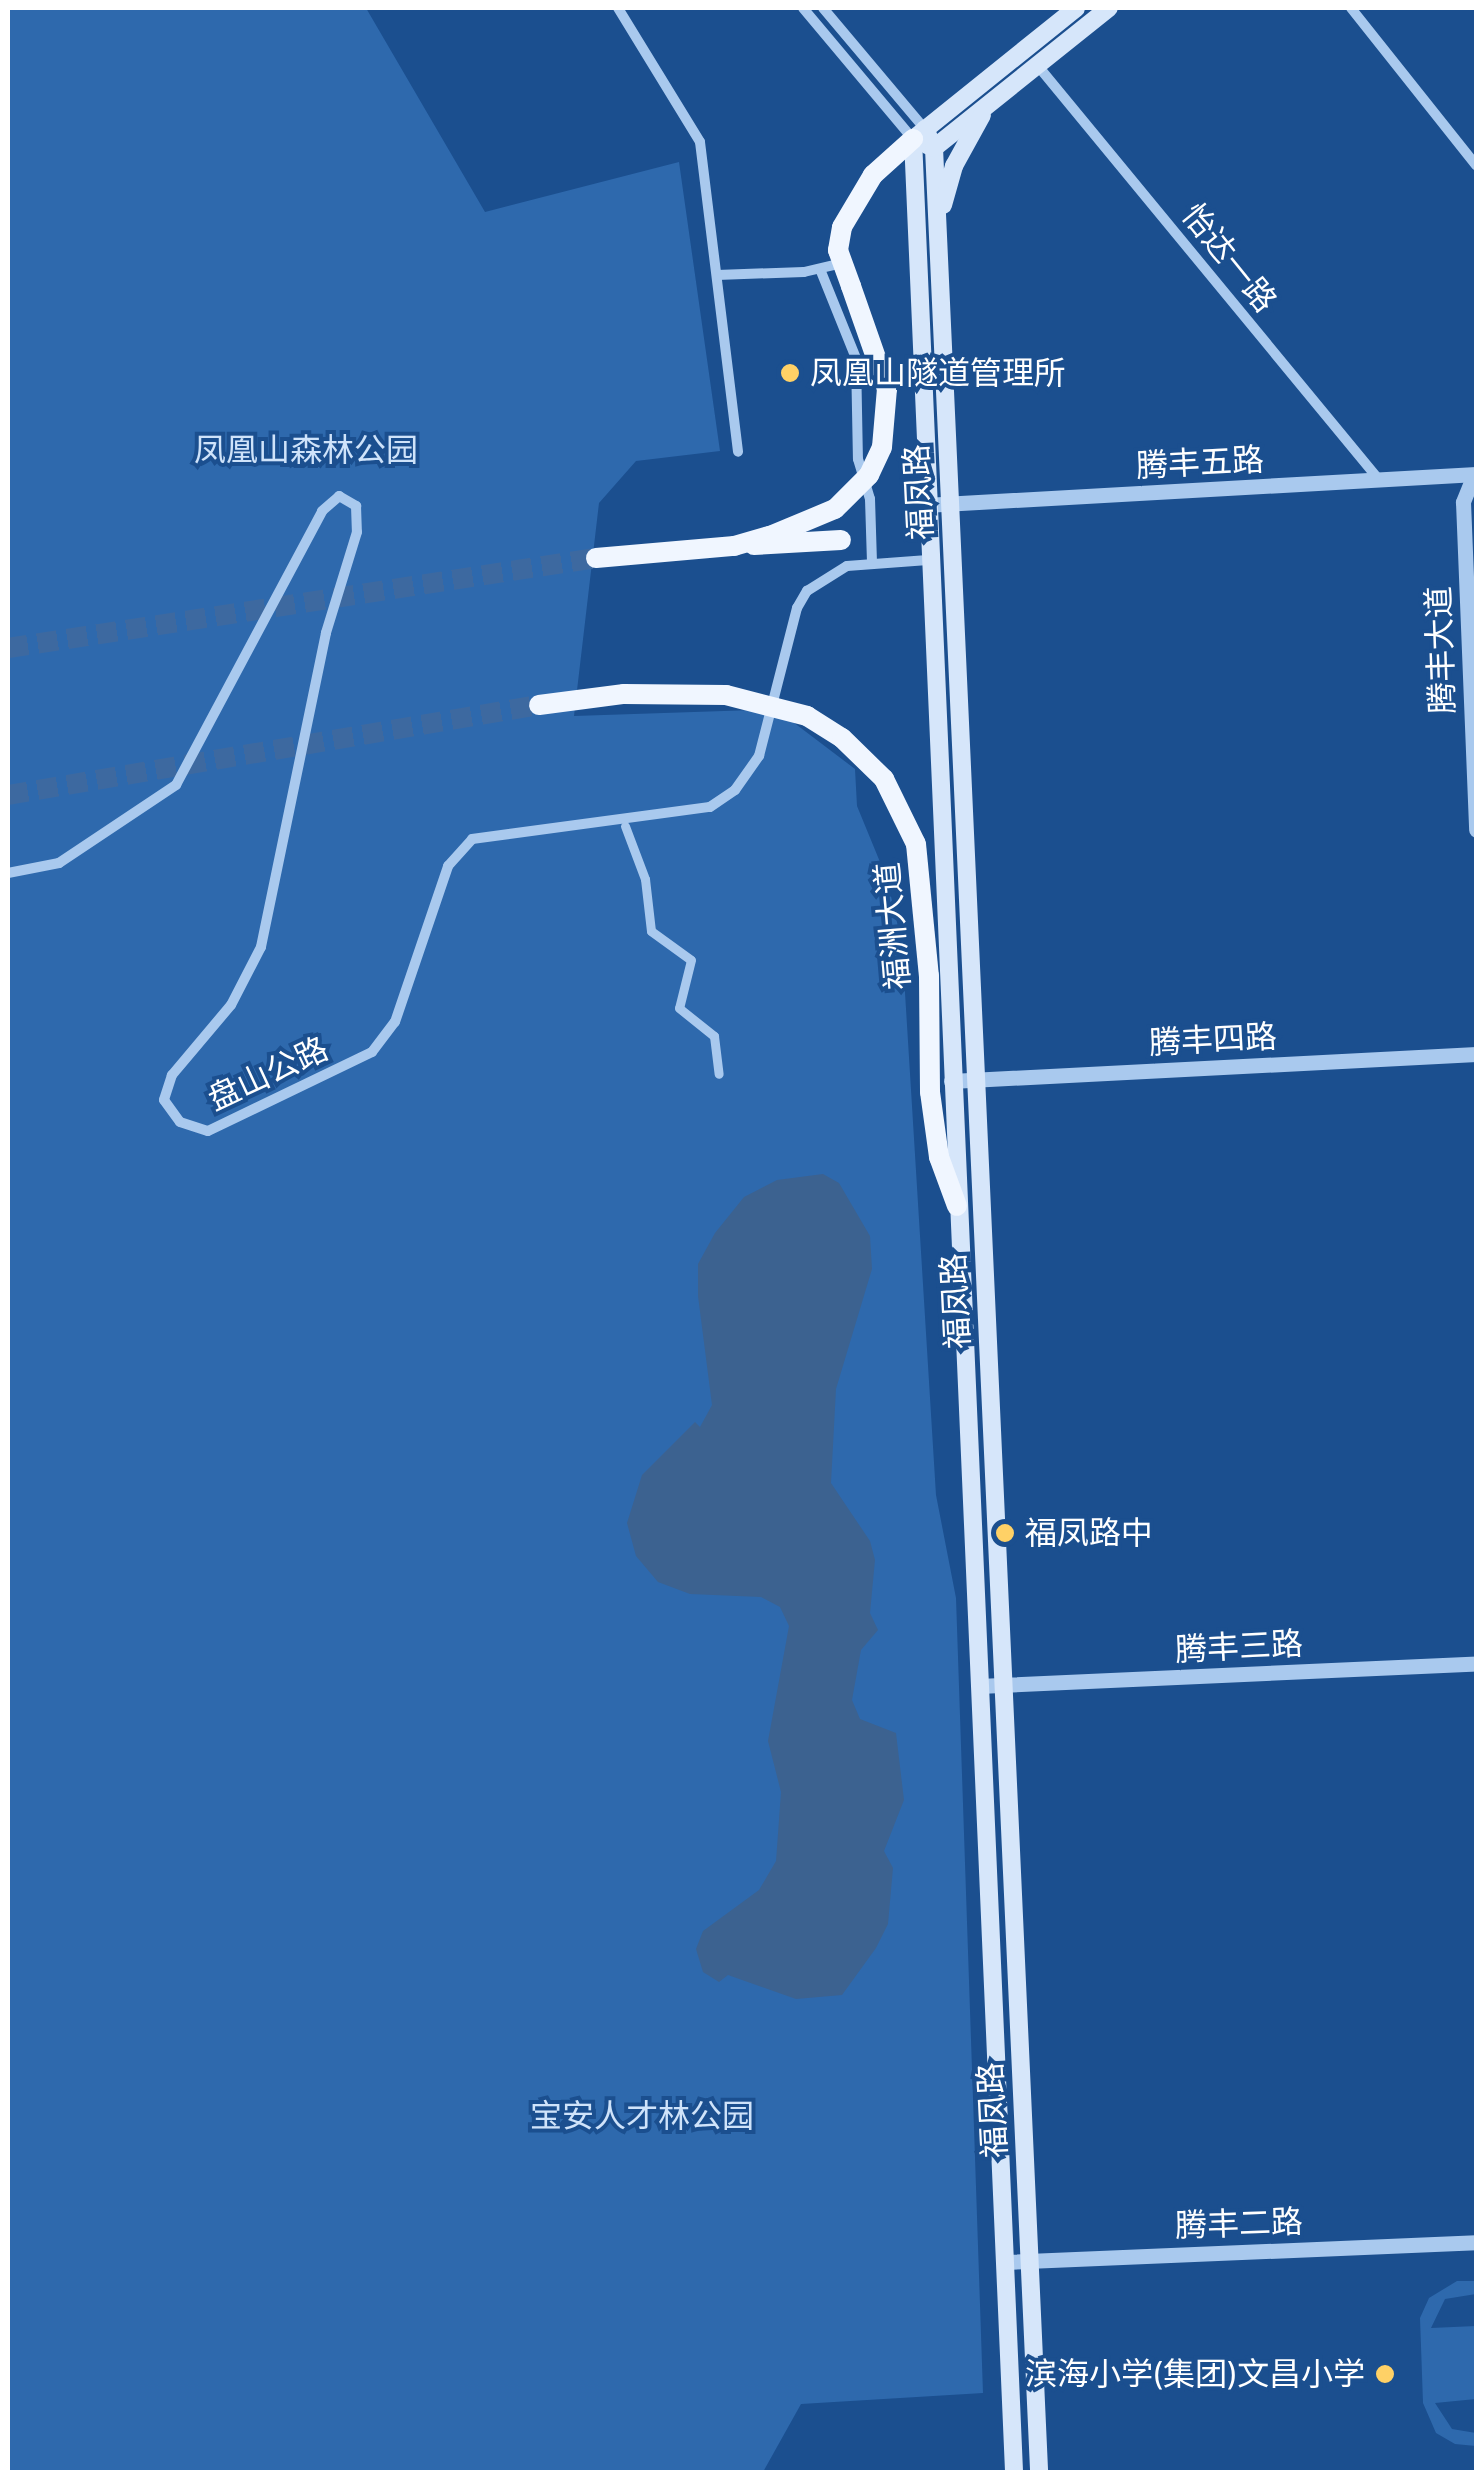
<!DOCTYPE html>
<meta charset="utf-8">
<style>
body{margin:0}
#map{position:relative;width:1484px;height:2480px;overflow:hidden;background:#1b4f8f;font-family:Cabin,"Noto Sans SC",sans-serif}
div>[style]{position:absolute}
.green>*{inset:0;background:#2e69ad}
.water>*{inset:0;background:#3c6290}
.primary-tunnel>*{height:20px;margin-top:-10px;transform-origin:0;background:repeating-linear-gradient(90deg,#3d69a0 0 20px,transparent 0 30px)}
.pedestrian>*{height:9px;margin:-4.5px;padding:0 4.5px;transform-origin:4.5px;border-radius:4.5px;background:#a9c9ee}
.minor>*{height:10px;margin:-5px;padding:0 5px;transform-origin:5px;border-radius:5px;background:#a9c9ee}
.tertiary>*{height:15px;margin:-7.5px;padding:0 7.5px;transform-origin:7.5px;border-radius:7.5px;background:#a9c9ee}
.secondary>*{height:18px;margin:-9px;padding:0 9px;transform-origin:9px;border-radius:9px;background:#d6e6fa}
.primary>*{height:20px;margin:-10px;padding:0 10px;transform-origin:10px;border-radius:10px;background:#f0f6ff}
.primary-bridge>*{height:20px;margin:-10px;padding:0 10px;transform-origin:10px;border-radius:10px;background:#f0f6ff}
.dots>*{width:28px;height:28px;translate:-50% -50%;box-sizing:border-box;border:5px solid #1b4f8f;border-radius:50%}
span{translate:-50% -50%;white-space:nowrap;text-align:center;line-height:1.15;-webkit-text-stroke:8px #1b4f8f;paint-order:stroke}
.street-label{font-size:32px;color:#fff}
.poi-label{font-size:32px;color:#fff}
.left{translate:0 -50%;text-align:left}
.right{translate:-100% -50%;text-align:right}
.park-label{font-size:32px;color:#cfe3fa}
.frame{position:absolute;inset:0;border:10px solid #fff;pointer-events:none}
</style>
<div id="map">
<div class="green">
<i style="clip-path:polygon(8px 8px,366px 8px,485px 212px,679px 162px,720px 451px,636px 461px,599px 503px,574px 716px,754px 710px,793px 722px,855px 769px,857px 806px,887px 879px,902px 944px,936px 1495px,956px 1598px,983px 2393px,801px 2404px,763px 2472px,8px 2472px)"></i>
<i style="clip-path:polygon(1457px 2281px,1476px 2281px,1476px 2294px,1445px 2299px,1431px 2328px,1476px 2326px,1476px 2399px,1435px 2403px,1452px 2429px,1476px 2433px,1476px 2446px,1455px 2444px,1436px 2433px,1423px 2403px,1420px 2318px,1429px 2298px)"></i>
</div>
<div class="water">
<i style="clip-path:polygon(823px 1174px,839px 1183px,870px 1236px,872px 1269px,836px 1389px,831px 1483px,870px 1541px,875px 1560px,870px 1613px,878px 1630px,861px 1650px,852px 1700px,860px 1719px,896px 1733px,904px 1800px,884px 1851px,893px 1868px,888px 1924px,876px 1948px,842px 1995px,796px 1999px,728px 1975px,719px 1982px,703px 1972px,696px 1949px,703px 1931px,759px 1890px,776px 1861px,781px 1792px,768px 1741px,789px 1626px,780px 1607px,761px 1597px,690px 1594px,658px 1582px,636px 1556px,627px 1523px,642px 1475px,695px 1422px,700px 1427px,712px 1405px,698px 1296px,698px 1264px,715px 1233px,744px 1197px,777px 1180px)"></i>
</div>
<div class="primary-tunnel">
<i style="left:8px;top:648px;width:595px;rotate:-8.7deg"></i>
<i style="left:8px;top:795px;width:539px;rotate:-9.62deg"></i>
</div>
<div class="pedestrian">
<i style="left:625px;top:826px;width:57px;rotate:69.3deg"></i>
<i style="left:645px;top:879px;width:52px;rotate:83.4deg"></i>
<i style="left:651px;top:931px;width:49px;rotate:35.9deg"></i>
<i style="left:691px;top:960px;width:49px;rotate:104deg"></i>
<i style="left:679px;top:1008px;width:45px;rotate:38.7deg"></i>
<i style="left:714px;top:1036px;width:38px;rotate:83deg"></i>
</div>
<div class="minor">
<i style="left:618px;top:8px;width:157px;rotate:58.5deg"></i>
<i style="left:700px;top:142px;width:312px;rotate:83deg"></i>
<i style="left:803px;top:8px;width:171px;rotate:50deg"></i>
<i style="left:823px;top:8px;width:158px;rotate:49.9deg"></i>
<i style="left:1351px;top:8px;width:201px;rotate:51.5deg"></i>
<i style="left:1038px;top:66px;width:538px;rotate:50.51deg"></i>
<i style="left:820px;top:269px;width:96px;rotate:68deg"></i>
<i style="left:856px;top:358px;width:101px;rotate:88.9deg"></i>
<i style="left:858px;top:459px;width:42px;rotate:73.3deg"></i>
<i style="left:870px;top:499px;width:65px;rotate:88.2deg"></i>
<i style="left:717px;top:275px;width:87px;rotate:-2deg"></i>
<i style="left:804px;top:272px;width:39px;rotate:-13deg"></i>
<i style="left:8px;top:873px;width:52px;rotate:-11.1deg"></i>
<i style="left:59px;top:863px;width:141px;rotate:-33.7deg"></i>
<i style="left:176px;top:785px;width:310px;rotate:-61.9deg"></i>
<i style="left:322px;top:511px;width:23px;rotate:-41deg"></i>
<i style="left:339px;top:496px;width:20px;rotate:30deg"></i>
<i style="left:356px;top:506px;width:26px;rotate:88deg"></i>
<i style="left:357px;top:532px;width:106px;rotate:107.1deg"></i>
<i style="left:326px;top:633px;width:321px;rotate:101.7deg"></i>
<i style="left:261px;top:947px;width:65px;rotate:117.3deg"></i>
<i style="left:231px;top:1005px;width:92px;rotate:130.1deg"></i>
<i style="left:172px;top:1075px;width:26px;rotate:108deg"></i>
<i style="left:164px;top:1100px;width:27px;rotate:54deg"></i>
<i style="left:180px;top:1122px;width:29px;rotate:18deg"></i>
<i style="left:208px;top:1131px;width:182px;rotate:-25.7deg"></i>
<i style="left:372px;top:1052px;width:38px;rotate:-53deg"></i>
<i style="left:395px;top:1022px;width:165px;rotate:-71.2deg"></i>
<i style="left:448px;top:866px;width:36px;rotate:-48deg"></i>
<i style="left:472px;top:839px;width:240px;rotate:-7.7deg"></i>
<i style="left:710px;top:807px;width:30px;rotate:-34deg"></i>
<i style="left:735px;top:790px;width:42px;rotate:-54.8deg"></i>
<i style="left:759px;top:756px;width:153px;rotate:-75.6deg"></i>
<i style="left:797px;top:608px;width:20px;rotate:-60deg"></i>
<i style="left:807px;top:591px;width:47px;rotate:-32deg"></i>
<i style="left:847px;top:566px;width:81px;rotate:-4.2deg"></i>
</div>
<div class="tertiary">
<i style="left:1473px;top:477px;width:27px;rotate:112deg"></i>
<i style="left:1463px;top:502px;width:328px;rotate:87.7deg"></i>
<i style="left:925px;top:505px;width:552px;rotate:-3.22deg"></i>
<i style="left:951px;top:1081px;width:526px;rotate:-2.94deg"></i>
<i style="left:979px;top:1686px;width:498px;rotate:-2.6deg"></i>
<i style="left:1005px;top:2262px;width:471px;rotate:-2.4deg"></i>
</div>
<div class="secondary">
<i style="left:925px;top:129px;width:21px;rotate:65deg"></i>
<i style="left:934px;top:148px;width:2326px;rotate:87.41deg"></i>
<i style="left:917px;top:136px;width:204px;rotate:-38.8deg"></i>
<i style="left:913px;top:139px;width:2335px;rotate:87.52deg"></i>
<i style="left:927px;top:145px;width:8px;rotate:23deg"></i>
<i style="left:934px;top:148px;width:224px;rotate:-38.7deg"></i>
<i style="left:943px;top:205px;width:41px;rotate:-74.2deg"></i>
<i style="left:954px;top:166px;width:58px;rotate:-61.2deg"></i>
</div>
<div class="primary">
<i style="left:851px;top:286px;width:38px;rotate:-110deg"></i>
<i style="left:838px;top:250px;width:23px;rotate:-80deg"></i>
<i style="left:842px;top:227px;width:61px;rotate:-59.2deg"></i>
<i style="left:873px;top:175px;width:54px;rotate:-42deg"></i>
<i style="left:754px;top:545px;width:87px;rotate:-3.3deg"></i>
<i style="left:596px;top:558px;width:139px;rotate:-5deg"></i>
<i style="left:734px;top:546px;width:37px;rotate:-16deg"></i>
<i style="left:539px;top:705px;width:86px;rotate:-7.4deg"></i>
<i style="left:624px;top:694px;width:102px;rotate:0.6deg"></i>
<i style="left:929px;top:976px;width:116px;rotate:89.5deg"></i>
<i style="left:930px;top:1092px;width:66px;rotate:82.1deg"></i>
<i style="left:939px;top:1157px;width:52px;rotate:69.8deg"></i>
</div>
<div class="primary-bridge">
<i style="left:770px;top:536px;width:70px;rotate:-22.6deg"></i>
<i style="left:835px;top:509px;width:48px;rotate:-45deg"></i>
<i style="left:869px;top:475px;width:31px;rotate:-65deg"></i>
<i style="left:882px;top:447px;width:58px;rotate:-85.1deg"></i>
<i style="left:887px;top:389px;width:109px;rotate:-109.3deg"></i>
<i style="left:726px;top:695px;width:84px;rotate:14.5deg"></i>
<i style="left:807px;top:716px;width:41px;rotate:32.2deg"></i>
<i style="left:842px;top:738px;width:59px;rotate:44.3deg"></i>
<i style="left:884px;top:779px;width:72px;rotate:63.8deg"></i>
<i style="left:916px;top:844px;width:133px;rotate:84.4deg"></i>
</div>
<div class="dots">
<i style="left:790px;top:373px;background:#ffd166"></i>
<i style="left:1005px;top:1533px;background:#ffd166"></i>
<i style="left:1385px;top:2374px;background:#ffd166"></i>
</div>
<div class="street-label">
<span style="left:1229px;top:258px;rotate:51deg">怡达一路</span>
<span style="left:1200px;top:463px;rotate:-3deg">腾丰五路</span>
<span style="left:919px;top:492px;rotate:-93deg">福凤路</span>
<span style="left:1441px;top:650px;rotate:-92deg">腾丰大道</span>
<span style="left:893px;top:926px;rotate:-95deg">福洲大道</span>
<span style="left:1213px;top:1040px;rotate:-3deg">腾丰四路</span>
<span style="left:268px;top:1074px;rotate:-25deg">盘山公路</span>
<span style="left:956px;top:1301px;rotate:-93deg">福凤路</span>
<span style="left:1239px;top:1647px;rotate:-3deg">腾丰三路</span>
<span style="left:993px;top:2110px;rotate:-93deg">福凤路</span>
<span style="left:1239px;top:2224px;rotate:-2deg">腾丰二路</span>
</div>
<div class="poi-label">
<span class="left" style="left:810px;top:373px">凤凰山隧道管理所</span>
<span class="left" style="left:1025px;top:1533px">福凤路中</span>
<span class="right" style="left:1365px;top:2374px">滨海小学(集团)文昌小学</span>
</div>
<div class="park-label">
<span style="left:306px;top:450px">凤凰山森林公园</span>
<span style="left:642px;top:2116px">宝安人才林公园</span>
</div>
<div class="frame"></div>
</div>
